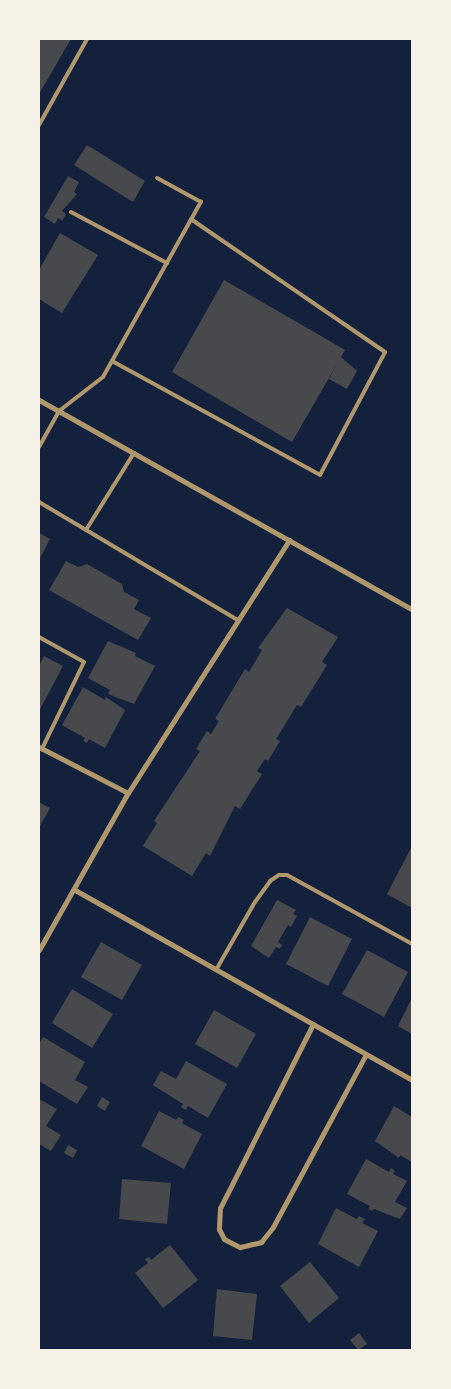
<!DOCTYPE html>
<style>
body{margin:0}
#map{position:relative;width:451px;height:1389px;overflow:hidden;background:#14213d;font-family:Manrope,sans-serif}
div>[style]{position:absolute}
.building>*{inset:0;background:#48494c}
.service>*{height:4px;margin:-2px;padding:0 2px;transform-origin:2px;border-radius:2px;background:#b1986c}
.minor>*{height:5px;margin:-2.5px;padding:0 2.5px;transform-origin:2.5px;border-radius:2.5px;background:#b1986c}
span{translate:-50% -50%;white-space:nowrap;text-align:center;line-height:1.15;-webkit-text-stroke:5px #f6f1e7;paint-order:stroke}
.frame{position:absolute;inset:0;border:40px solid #f6f1e7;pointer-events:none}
</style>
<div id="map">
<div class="building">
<i style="clip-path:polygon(39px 39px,71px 39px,39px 94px)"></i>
<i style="clip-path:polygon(87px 145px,145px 181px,133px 202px,74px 165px)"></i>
<i style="clip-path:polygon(68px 176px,79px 182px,74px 192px,77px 194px,62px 211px,66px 214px,62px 221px,58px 218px,55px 224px,44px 217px)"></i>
<i style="clip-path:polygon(60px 233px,98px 255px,62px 313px,39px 299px,39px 270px)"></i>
<i style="clip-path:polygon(224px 280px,345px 350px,341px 357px,357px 371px,347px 389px,329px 379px,337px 364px,292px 442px,172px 372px)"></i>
<i style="clip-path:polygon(39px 533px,50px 539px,39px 560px)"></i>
<i style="clip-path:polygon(66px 561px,78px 567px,87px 564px,122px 584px,124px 592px,139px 600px,134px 609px,151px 618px,138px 640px,49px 590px)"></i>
<i style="clip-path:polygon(287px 608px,338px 637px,322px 662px,327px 665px,301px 707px,297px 705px,276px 739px,280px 741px,268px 761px,265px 759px,257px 771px,262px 774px,240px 809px,235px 806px,210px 856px,206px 853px,192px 876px,143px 846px,157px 823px,154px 821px,200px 751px,196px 749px,207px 731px,211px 734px,219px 721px,215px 719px,245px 669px,249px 672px,262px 650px,258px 648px)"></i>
<i style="clip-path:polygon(108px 641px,136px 653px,135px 656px,155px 666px,134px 704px,108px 694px,110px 690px,88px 678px)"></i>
<i style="clip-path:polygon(44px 656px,63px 666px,39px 711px,39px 666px)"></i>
<i style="clip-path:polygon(83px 687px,105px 700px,106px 697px,125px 710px,105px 748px,89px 739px,87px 743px,83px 741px,85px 738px,62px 725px)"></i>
<i style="clip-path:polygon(39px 802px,50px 808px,39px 828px)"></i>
<i style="clip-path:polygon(412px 846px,412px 908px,387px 894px)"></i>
<i style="clip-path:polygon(277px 900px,296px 910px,293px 914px,297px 916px,291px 927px,288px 925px,278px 942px,282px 945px,280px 949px,276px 947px,269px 958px,251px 946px)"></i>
<i style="clip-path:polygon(310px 917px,352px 939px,328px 986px,286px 964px)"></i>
<i style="clip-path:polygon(101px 942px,142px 965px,122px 1000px,81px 977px)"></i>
<i style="clip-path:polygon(367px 950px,408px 972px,384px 1017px,342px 994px)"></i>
<i style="clip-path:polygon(72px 989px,113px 1014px,92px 1048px,52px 1023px)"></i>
<i style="clip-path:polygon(412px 998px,412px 1034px,398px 1026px)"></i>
<i style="clip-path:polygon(214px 1010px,256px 1034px,237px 1068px,195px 1044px)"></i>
<i style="clip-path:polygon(43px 1037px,85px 1062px,75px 1080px,88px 1087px,77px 1104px,39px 1081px,39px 1044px)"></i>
<i style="clip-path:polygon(186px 1061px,227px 1084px,208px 1118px,188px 1106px,186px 1110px,181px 1107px,183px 1104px,153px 1085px,161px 1071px,176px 1079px)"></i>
<i style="clip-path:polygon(102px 1097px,110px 1102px,105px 1111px,97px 1106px)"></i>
<i style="clip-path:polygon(39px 1099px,57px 1109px,46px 1126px,61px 1135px,51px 1151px,39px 1144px)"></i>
<i style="clip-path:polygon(394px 1106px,412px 1117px,412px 1162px,400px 1155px,399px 1158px,375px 1141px)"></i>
<i style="clip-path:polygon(159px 1111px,176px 1120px,178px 1117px,184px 1120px,182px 1123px,202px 1134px,184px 1169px,141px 1146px)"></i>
<i style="clip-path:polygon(68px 1145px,77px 1150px,73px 1158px,64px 1153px)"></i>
<i style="clip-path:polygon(366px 1159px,389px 1172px,391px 1168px,395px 1171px,393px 1174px,407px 1181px,395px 1202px,407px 1208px,400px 1219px,374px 1209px,372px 1211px,368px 1209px,370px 1206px,347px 1194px)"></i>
<i style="clip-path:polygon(122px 1179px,171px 1183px,167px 1224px,119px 1219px)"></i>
<i style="clip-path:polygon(336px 1208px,357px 1219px,359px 1216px,365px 1219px,362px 1223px,378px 1231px,359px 1267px,318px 1244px)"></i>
<i style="clip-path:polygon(170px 1245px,198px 1280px,163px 1308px,135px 1273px,148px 1263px,145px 1259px,149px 1257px,151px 1260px)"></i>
<i style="clip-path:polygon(310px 1262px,339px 1298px,309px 1323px,280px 1286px)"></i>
<i style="clip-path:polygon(217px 1289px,257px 1294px,252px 1340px,213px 1336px)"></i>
<i style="clip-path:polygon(359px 1333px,367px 1344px,358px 1350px,350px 1340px)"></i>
</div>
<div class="service">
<i style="left:39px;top:125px;width:98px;rotate:-60.8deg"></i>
<i style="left:71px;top:212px;width:109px;rotate:28deg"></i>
<i style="left:112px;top:361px;width:237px;rotate:28.7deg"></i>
<i style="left:320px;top:475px;width:139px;rotate:-62.1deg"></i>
<i style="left:385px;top:352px;width:235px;rotate:-145.6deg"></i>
<i style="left:39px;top:447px;width:41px;rotate:-60.9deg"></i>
<i style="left:59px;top:411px;width:56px;rotate:-37.7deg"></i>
<i style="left:103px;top:377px;width:201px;rotate:-60.8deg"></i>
<i style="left:201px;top:202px;width:50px;rotate:-151.4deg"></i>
<i style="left:39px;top:502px;width:231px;rotate:30.7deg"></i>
<i style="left:86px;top:530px;width:91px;rotate:-58.1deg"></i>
<i style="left:39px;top:637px;width:51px;rotate:29.1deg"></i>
<i style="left:84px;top:662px;width:97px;rotate:115.8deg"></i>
<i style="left:216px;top:970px;width:78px;rotate:-60.2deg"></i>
<i style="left:255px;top:902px;width:26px;rotate:-54deg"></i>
<i style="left:270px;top:881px;width:11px;rotate:-34deg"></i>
<i style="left:279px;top:875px;width:8px"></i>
<i style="left:287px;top:875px;width:143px;rotate:28.9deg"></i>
</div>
<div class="minor">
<i style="left:39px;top:400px;width:428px;rotate:29.3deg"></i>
<i style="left:39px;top:747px;width:100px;rotate:27.3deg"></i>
<i style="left:75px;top:890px;width:387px;rotate:29.4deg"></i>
<i style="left:39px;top:950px;width:180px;rotate:-60.5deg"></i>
<i style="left:128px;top:793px;width:300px;rotate:-57.5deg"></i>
<i style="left:313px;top:1024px;width:206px;rotate:116.8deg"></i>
<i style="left:220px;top:1208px;width:21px;rotate:93deg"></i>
<i style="left:219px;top:1229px;width:11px;rotate:63deg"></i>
<i style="left:224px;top:1239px;width:18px;rotate:27deg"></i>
<i style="left:240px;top:1247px;width:22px;rotate:-13deg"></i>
<i style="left:261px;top:1242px;width:19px;rotate:-51deg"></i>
<i style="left:273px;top:1227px;width:196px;rotate:-61.7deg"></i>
</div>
<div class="frame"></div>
</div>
